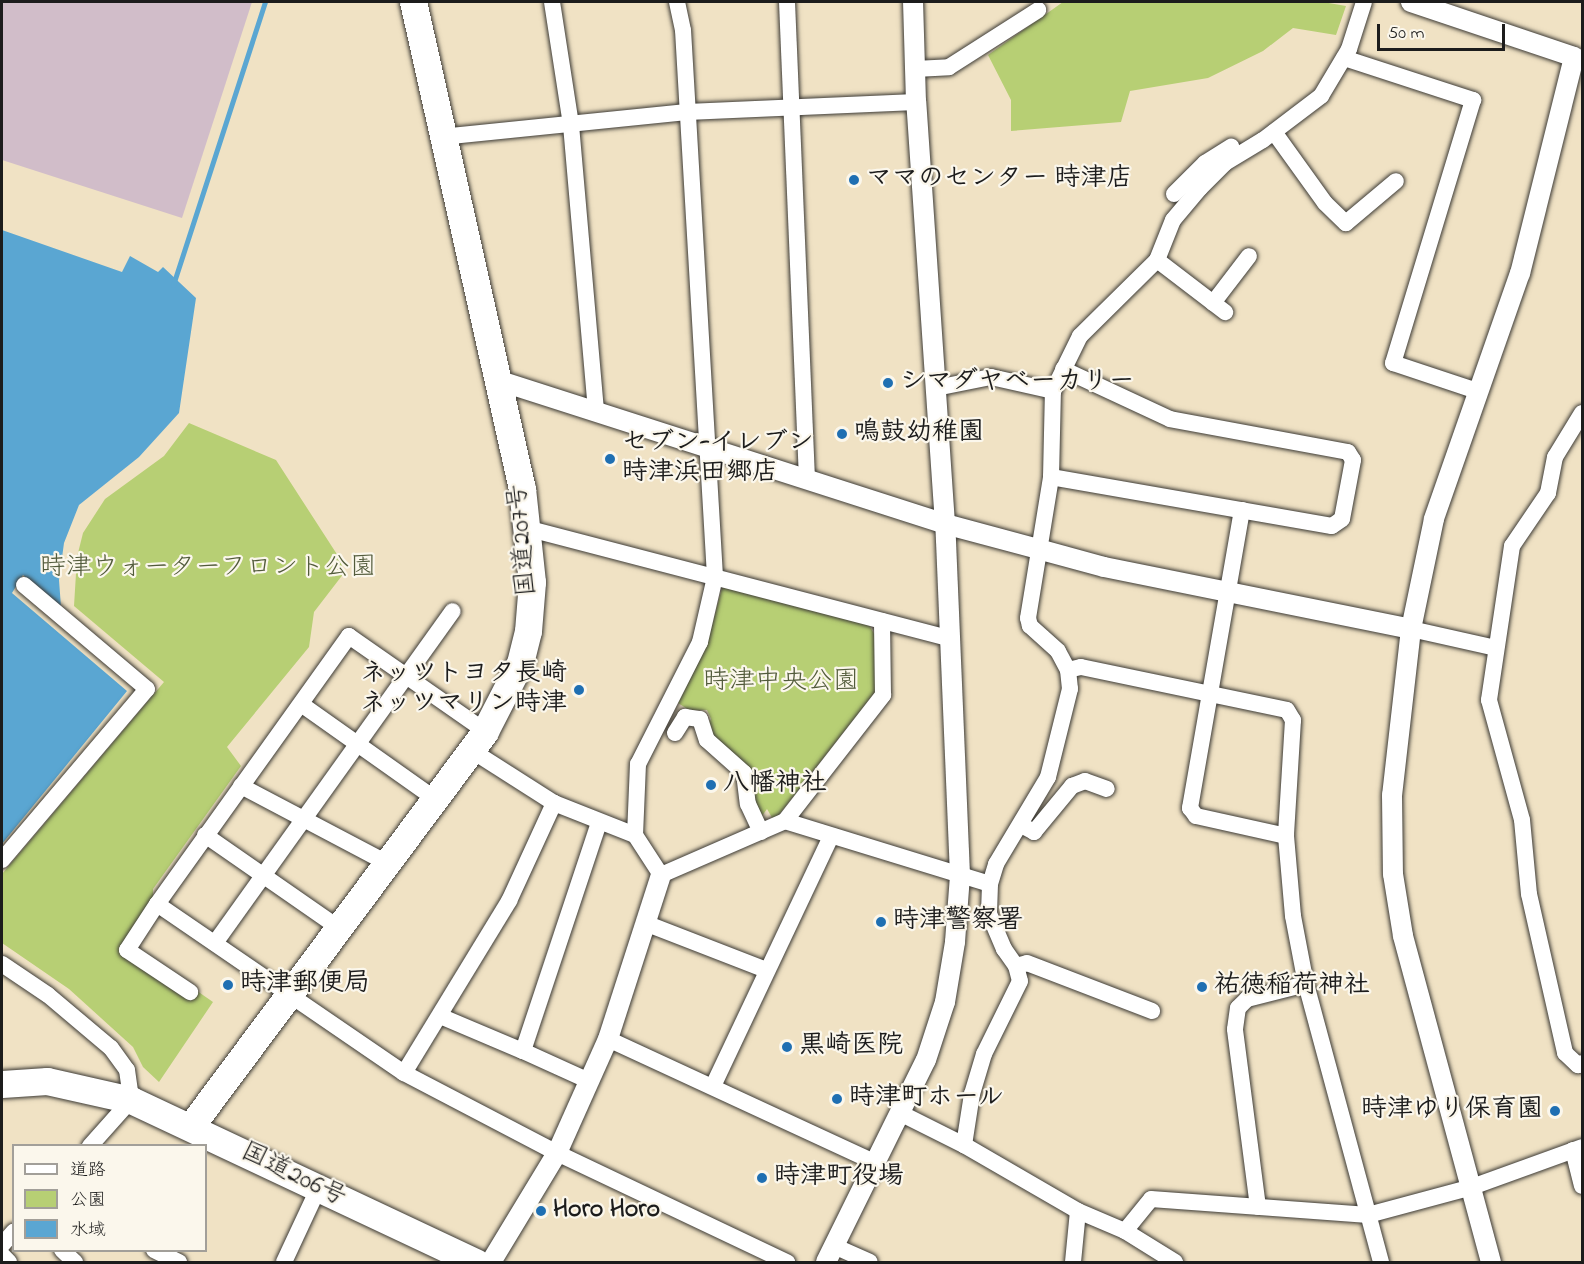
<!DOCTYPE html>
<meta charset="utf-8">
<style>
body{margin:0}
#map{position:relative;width:1584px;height:1264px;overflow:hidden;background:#f0e2c4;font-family:"Indie Flower","Klee One",sans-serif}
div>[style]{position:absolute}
.industrial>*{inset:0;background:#d1bdc9}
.green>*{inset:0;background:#b7cf74}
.water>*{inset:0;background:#5aa6d2}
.stream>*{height:5px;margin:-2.5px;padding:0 2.5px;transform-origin:2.5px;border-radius:2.5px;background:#5aa6d2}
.roads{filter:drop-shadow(0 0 2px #3c3a35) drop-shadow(0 0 2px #3c3a35)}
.minor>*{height:16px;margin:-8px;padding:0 8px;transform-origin:8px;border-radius:8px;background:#fff}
.tertiary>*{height:20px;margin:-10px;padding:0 10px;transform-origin:10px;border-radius:10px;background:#fff}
.trunk>*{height:27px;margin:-13.5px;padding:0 13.5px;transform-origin:13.5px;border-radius:13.5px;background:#fff}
.dots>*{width:16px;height:16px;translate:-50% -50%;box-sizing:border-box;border:3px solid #fbf7ec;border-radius:50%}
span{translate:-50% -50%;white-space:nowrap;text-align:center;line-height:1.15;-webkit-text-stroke:4.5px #fbf7ec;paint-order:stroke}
.poi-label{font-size:26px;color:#1c1c1c;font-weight:700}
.left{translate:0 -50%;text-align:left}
.right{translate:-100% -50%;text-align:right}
.street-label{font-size:26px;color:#1c1c1c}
.park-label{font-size:26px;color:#525b3b}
.frame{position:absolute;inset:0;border:3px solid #1c1c1c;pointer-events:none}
.legend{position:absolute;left:12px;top:1144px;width:195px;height:108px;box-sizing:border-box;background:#fbf7ec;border:2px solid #a29f99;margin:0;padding:8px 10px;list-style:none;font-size:18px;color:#1c1c1c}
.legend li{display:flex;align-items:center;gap:12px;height:30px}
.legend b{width:30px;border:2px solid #a29f99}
.scale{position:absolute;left:1377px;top:24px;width:128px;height:27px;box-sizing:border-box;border:3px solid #1c1c1c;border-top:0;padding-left:8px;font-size:18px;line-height:21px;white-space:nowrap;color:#1c1c1c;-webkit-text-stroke:4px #fbf7ec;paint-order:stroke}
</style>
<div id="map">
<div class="industrial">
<i style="clip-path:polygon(2px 2px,252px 2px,182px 218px,2px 160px)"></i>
</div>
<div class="green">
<i style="clip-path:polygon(1063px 2px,1323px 2px,1346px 6px,1336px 35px,1293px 28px,1263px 51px,1208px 78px,1130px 91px,1121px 122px,1011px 131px,1011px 100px,988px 55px)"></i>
<i style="clip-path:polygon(189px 423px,276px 460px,340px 559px,344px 573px,314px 612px,309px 647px,227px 747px,241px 766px,153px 889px,153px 903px,125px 941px,213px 1002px,159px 1082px,143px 1067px,133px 1047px,69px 989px,2px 943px,2px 874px,164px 682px,74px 606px,77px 557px,83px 533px,105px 499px,164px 456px)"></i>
<i style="clip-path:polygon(727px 587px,869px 625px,876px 637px,875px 692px,774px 821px,767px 809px,762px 816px,751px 792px,714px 741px,708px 725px,711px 719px,707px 710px,689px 710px,678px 703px,707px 644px,722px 588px)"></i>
</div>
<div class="water">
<i style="clip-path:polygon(2px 230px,122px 272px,130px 256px,158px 272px,163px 267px,196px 298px,179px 413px,139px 457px,79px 505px,64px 543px,59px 580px,61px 607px,23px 575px,12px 593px,127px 691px,2px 844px)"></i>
</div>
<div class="stream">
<i style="left:173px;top:285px;width:298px;rotate:-72deg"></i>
</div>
<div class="roads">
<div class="minor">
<i style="left:552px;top:2px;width:124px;rotate:81.2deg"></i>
<i style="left:571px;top:125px;width:288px;rotate:85deg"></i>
<i style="left:677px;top:2px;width:29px;rotate:78deg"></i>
<i style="left:683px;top:30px;width:548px;rotate:86.65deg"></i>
<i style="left:715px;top:577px;width:67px;rotate:103deg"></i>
<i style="left:700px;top:642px;width:137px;rotate:116.9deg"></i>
<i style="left:638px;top:764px;width:71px;rotate:92.4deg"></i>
<i style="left:635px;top:835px;width:48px;rotate:57deg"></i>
<i style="left:661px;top:875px;width:135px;rotate:-23.5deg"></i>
<i style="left:785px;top:821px;width:160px;rotate:-52.1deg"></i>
<i style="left:883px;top:695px;width:74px;rotate:-90.8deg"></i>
<i style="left:787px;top:2px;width:476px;rotate:87.6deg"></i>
<i style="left:1344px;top:58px;width:136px;rotate:18deg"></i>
<i style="left:1473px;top:100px;width:275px;rotate:106.9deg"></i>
<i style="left:1393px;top:363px;width:89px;rotate:18.4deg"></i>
<i style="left:915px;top:69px;width:34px;rotate:-3deg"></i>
<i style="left:949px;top:67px;width:106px;rotate:-32.6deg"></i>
<i style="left:1274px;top:132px;width:87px;rotate:54.3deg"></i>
<i style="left:1325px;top:203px;width:29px;rotate:44deg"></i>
<i style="left:1346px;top:223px;width:65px;rotate:-40deg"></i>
<i style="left:441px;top:137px;width:247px;rotate:-5.8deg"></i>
<i style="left:687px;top:112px;width:229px;rotate:-2.5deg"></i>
<i style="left:1174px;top:194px;width:44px;rotate:-45deg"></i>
<i style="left:1205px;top:163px;width:31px;rotate:-32deg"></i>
<i style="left:1157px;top:260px;width:86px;rotate:37.4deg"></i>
<i style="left:1213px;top:303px;width:59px;rotate:-52.5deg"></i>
<i style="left:936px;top:388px;width:56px;rotate:-11.3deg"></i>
<i style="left:991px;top:377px;width:64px;rotate:12.7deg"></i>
<i style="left:1582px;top:413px;width:52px;rotate:121.5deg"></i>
<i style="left:1555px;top:457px;width:37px;rotate:101deg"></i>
<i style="left:1548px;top:493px;width:64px;rotate:124.2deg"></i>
<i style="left:1512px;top:546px;width:156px;rotate:98.5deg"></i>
<i style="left:1489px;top:700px;width:124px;rotate:74.6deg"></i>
<i style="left:1522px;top:820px;width:74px;rotate:84.6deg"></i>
<i style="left:1529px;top:894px;width:163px;rotate:77.2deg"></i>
<i style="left:1565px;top:1053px;width:18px;rotate:43deg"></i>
<i style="left:1578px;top:1065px;width:4px;rotate:-27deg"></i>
<i style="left:1051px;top:477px;width:285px;rotate:9.9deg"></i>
<i style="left:1332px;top:526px;width:12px;rotate:-35deg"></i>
<i style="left:1342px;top:519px;width:60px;rotate:-79.4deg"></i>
<i style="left:1353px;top:460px;width:9px;rotate:-122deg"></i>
<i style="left:1348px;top:452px;width:181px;rotate:-169.5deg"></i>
<i style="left:1170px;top:419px;width:118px;rotate:-155deg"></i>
<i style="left:1242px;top:510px;width:303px;rotate:99.9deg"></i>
<i style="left:1190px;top:808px;width:10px;rotate:53deg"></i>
<i style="left:1196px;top:816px;width:92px;rotate:12.5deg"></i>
<i style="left:526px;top:528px;width:435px;rotate:14.6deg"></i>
<i style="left:1411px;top:629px;width:87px;rotate:12.6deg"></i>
<i style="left:1068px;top:670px;width:13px;rotate:-13deg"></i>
<i style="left:1081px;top:667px;width:210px;rotate:11.8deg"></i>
<i style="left:1287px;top:710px;width:12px;rotate:59deg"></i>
<i style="left:1293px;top:720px;width:116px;rotate:93.5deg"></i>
<i style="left:1286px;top:836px;width:80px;rotate:85deg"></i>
<i style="left:1293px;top:916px;width:69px;rotate:79.2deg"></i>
<i style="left:1306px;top:984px;width:288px;rotate:74.9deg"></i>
<i style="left:301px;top:704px;width:164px;rotate:35.3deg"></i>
<i style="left:485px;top:731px;width:166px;rotate:-145.1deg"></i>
<i style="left:349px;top:636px;width:330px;rotate:125.6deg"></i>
<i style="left:157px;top:904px;width:299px;rotate:34.4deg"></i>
<i style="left:404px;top:1073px;width:173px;rotate:27.6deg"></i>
<i style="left:557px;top:1153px;width:255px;rotate:25.4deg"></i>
<i style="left:675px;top:733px;width:19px;rotate:-58deg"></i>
<i style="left:685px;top:717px;width:15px;rotate:8deg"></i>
<i style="left:700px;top:719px;width:22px;rotate:72deg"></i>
<i style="left:707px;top:740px;width:50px;rotate:41.7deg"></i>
<i style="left:744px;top:773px;width:31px;rotate:83deg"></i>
<i style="left:748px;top:804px;width:31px;rotate:65deg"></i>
<i style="left:471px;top:750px;width:98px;rotate:32.6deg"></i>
<i style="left:241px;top:786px;width:167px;rotate:27.8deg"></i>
<i style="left:785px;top:821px;width:214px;rotate:17.1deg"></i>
<i style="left:1021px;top:825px;width:15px;rotate:28deg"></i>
<i style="left:1034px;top:832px;width:60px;rotate:-50.4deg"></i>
<i style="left:1072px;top:786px;width:14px;rotate:-21deg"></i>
<i style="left:1085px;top:781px;width:23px;rotate:20deg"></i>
<i style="left:205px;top:835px;width:163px;rotate:34.8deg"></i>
<i style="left:2px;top:860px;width:224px;rotate:-49.7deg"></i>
<i style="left:147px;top:689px;width:161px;rotate:-139.8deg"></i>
<i style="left:157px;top:904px;width:55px;rotate:123.1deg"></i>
<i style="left:127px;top:950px;width:76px;rotate:33.7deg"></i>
<i style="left:645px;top:923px;width:130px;rotate:21.2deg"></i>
<i style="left:215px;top:943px;width:408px;rotate:-54.4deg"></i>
<i style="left:2px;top:964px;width:55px;rotate:34deg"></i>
<i style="left:48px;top:995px;width:82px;rotate:40.1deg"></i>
<i style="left:111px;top:1048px;width:27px;rotate:54deg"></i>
<i style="left:127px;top:1070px;width:30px;rotate:82deg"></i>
<i style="left:131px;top:1100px;width:62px;rotate:131.7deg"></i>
<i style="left:1016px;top:966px;width:11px;rotate:-15deg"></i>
<i style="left:1027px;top:963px;width:134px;rotate:21deg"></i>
<i style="left:440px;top:1016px;width:90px;rotate:22.9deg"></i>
<i style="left:523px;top:1051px;width:240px;rotate:-71.6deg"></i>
<i style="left:608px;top:1039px;width:293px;rotate:24.8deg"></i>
<i style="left:523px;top:1051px;width:72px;rotate:24.4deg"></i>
<i style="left:404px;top:1073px;width:202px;rotate:-58.6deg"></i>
<i style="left:509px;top:901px;width:108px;rotate:-65.3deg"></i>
<i style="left:554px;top:803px;width:87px;rotate:21.6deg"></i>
<i style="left:713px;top:1086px;width:274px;rotate:-64.7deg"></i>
<i style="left:900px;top:1113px;width:72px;rotate:26.6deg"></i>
<i style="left:964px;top:1145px;width:132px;rotate:30.1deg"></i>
<i style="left:1078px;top:1211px;width:51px;rotate:23.1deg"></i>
<i style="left:1125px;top:1231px;width:59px;rotate:31.8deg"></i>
<i style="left:964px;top:1145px;width:52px;rotate:-81.1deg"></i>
<i style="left:972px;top:1094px;width:42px;rotate:-73.3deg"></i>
<i style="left:984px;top:1054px;width:81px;rotate:-63.7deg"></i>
<i style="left:1020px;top:981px;width:16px;rotate:-105deg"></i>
<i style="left:1016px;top:966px;width:21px;rotate:-125deg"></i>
<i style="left:1004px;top:949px;width:39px;rotate:-113deg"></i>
<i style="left:989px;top:913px;width:29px;rotate:-88deg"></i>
<i style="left:990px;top:884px;width:21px;rotate:-73deg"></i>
<i style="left:996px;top:864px;width:101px;rotate:-59.1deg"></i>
<i style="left:1048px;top:777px;width:91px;rotate:-76deg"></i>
<i style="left:1070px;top:689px;width:19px;rotate:-96deg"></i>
<i style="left:1068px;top:670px;width:21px;rotate:-118deg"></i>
<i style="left:1058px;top:651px;width:38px;rotate:-138deg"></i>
<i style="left:1030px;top:626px;width:8px;rotate:-104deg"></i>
<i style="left:1028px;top:618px;width:143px;rotate:-80.7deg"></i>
<i style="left:1051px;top:477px;width:86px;rotate:-88.7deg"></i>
<i style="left:1053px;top:391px;width:61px;rotate:-63.9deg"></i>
<i style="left:1080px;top:336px;width:108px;rotate:-44.6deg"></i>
<i style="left:1157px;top:260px;width:43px;rotate:-68.2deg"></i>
<i style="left:1173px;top:220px;width:42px;rotate:-49.8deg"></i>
<i style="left:1200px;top:188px;width:35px;rotate:-45deg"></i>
<i style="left:1225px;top:163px;width:44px;rotate:-31.2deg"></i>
<i style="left:1263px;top:140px;width:73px;rotate:-37.2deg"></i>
<i style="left:1321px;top:96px;width:55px;rotate:-59.2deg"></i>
<i style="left:1349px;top:49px;width:49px;rotate:-72.3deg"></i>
<i style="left:1573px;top:1150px;width:37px;rotate:76deg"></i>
<i style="left:1258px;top:1207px;width:179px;rotate:-97.4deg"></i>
<i style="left:1235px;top:1029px;width:21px;rotate:-82deg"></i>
<i style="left:1238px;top:1008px;width:13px;rotate:-45deg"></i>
<i style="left:1247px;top:999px;width:61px;rotate:-14.3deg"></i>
<i style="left:1125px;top:1231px;width:41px;rotate:-50.9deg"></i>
<i style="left:1151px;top:1199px;width:218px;rotate:4.2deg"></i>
<i style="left:1368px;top:1215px;width:105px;rotate:-15deg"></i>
<i style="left:1469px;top:1188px;width:120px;rotate:-19.9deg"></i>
<i style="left:2px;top:1245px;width:18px;rotate:-49deg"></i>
<i style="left:834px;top:1246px;width:39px;rotate:24deg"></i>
<i style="left:62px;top:1250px;width:18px;rotate:43deg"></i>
<i style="left:154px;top:1250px;width:28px;rotate:26deg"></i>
<i style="left:2px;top:1255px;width:10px;rotate:45deg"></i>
<i style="left:284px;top:1262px;width:81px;rotate:-65deg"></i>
<i style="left:1073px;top:1262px;width:51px;rotate:-84.4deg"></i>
</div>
<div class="tertiary">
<i style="left:1411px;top:2px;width:172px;rotate:18.6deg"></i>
<i style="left:1574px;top:57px;width:223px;rotate:104deg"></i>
<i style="left:1520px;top:273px;width:261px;rotate:109.3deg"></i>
<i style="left:1434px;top:519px;width:112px;rotate:101.8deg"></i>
<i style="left:1411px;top:629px;width:167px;rotate:96.5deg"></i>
<i style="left:1392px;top:795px;width:79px;rotate:89.3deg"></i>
<i style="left:1393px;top:874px;width:63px;rotate:80.8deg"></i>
<i style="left:1403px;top:936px;width:338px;rotate:74.9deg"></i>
<i style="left:497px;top:380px;width:471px;rotate:17.8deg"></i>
<i style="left:945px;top:524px;width:96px;rotate:15deg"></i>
<i style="left:1038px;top:549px;width:68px;rotate:15.3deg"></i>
<i style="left:1104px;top:567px;width:313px;rotate:11.4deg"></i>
<i style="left:491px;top:1262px;width:127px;rotate:-58.8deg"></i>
<i style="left:557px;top:1153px;width:125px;rotate:-65.9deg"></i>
<i style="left:608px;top:1039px;width:172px;rotate:-72.1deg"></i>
<i style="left:826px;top:1262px;width:225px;rotate:-63.7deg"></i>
<i style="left:926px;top:1060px;width:61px;rotate:-71.9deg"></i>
<i style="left:945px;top:1002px;width:61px;rotate:-80.5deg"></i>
<i style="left:955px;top:942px;width:67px;rotate:-85.7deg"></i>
<i style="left:960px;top:875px;width:351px;rotate:-92.4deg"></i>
<i style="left:945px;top:524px;width:423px;rotate:-93.9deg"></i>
<i style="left:916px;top:102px;width:100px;rotate:-91.7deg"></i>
</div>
<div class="trunk">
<i style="left:2px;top:1084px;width:45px;rotate:-3.8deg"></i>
<i style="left:47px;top:1081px;width:86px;rotate:12.7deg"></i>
<i style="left:131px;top:1100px;width:381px;rotate:25.2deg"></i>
<i style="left:191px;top:1126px;width:492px;rotate:-53.3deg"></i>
<i style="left:485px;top:731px;width:76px;rotate:-62.8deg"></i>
<i style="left:520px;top:663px;width:33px;rotate:-76deg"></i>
<i style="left:528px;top:631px;width:49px;rotate:-85.3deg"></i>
<i style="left:532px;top:582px;width:94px;rotate:-96.1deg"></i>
<i style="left:522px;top:489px;width:499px;rotate:-102.6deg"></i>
</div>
</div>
<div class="dots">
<i style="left:854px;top:180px;background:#1f6fb2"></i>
<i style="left:888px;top:383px;background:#1f6fb2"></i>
<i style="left:842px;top:434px;background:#1f6fb2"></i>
<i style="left:610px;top:459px;background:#1f6fb2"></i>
<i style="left:579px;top:690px;background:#1f6fb2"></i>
<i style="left:711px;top:785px;background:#1f6fb2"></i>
<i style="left:881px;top:922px;background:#1f6fb2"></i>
<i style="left:228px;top:985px;background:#1f6fb2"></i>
<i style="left:1202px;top:987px;background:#1f6fb2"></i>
<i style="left:787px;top:1047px;background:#1f6fb2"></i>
<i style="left:837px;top:1099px;background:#1f6fb2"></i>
<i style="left:1555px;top:1111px;background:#1f6fb2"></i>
<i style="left:762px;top:1178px;background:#1f6fb2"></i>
<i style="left:541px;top:1211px;background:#1f6fb2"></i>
</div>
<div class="poi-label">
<span class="left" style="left:866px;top:180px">ママのセンター 時津店</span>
<span class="left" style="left:900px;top:383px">シマダヤベーカリー</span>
<span class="left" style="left:854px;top:434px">鳴鼓幼稚園</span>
<span class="left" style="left:622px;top:459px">セブン-イレブン<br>時津浜田郷店</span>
<span class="right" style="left:567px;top:690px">ネッツトヨタ長崎<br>ネッツマリン時津</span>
<span class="left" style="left:723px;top:785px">八幡神社</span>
<span class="left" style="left:893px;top:922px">時津警察署</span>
<span class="left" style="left:240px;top:985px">時津郵便局</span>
<span class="left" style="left:1214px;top:987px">祐徳稲荷神社</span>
<span class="left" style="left:799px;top:1047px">黒崎医院</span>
<span class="left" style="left:849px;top:1099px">時津町ホール</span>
<span class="right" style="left:1543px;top:1111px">時津ゆり保育園</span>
<span class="left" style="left:774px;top:1178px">時津町役場</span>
<span class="left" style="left:553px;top:1211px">Horo Horo</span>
</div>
<div class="street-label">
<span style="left:524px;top:540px;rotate:-95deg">国道207号</span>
<span style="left:293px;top:1176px;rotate:26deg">国道206号</span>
</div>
<div class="park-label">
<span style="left:208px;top:569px">時津ウォーターフロント公園</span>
<span style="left:781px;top:683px">時津中央公園</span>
</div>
<div class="frame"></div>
<ul class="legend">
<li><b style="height:8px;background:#fff"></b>道路</li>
<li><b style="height:16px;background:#b7cf74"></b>公園</li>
<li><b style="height:16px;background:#5aa6d2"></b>水域</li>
</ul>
<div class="scale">50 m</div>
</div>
